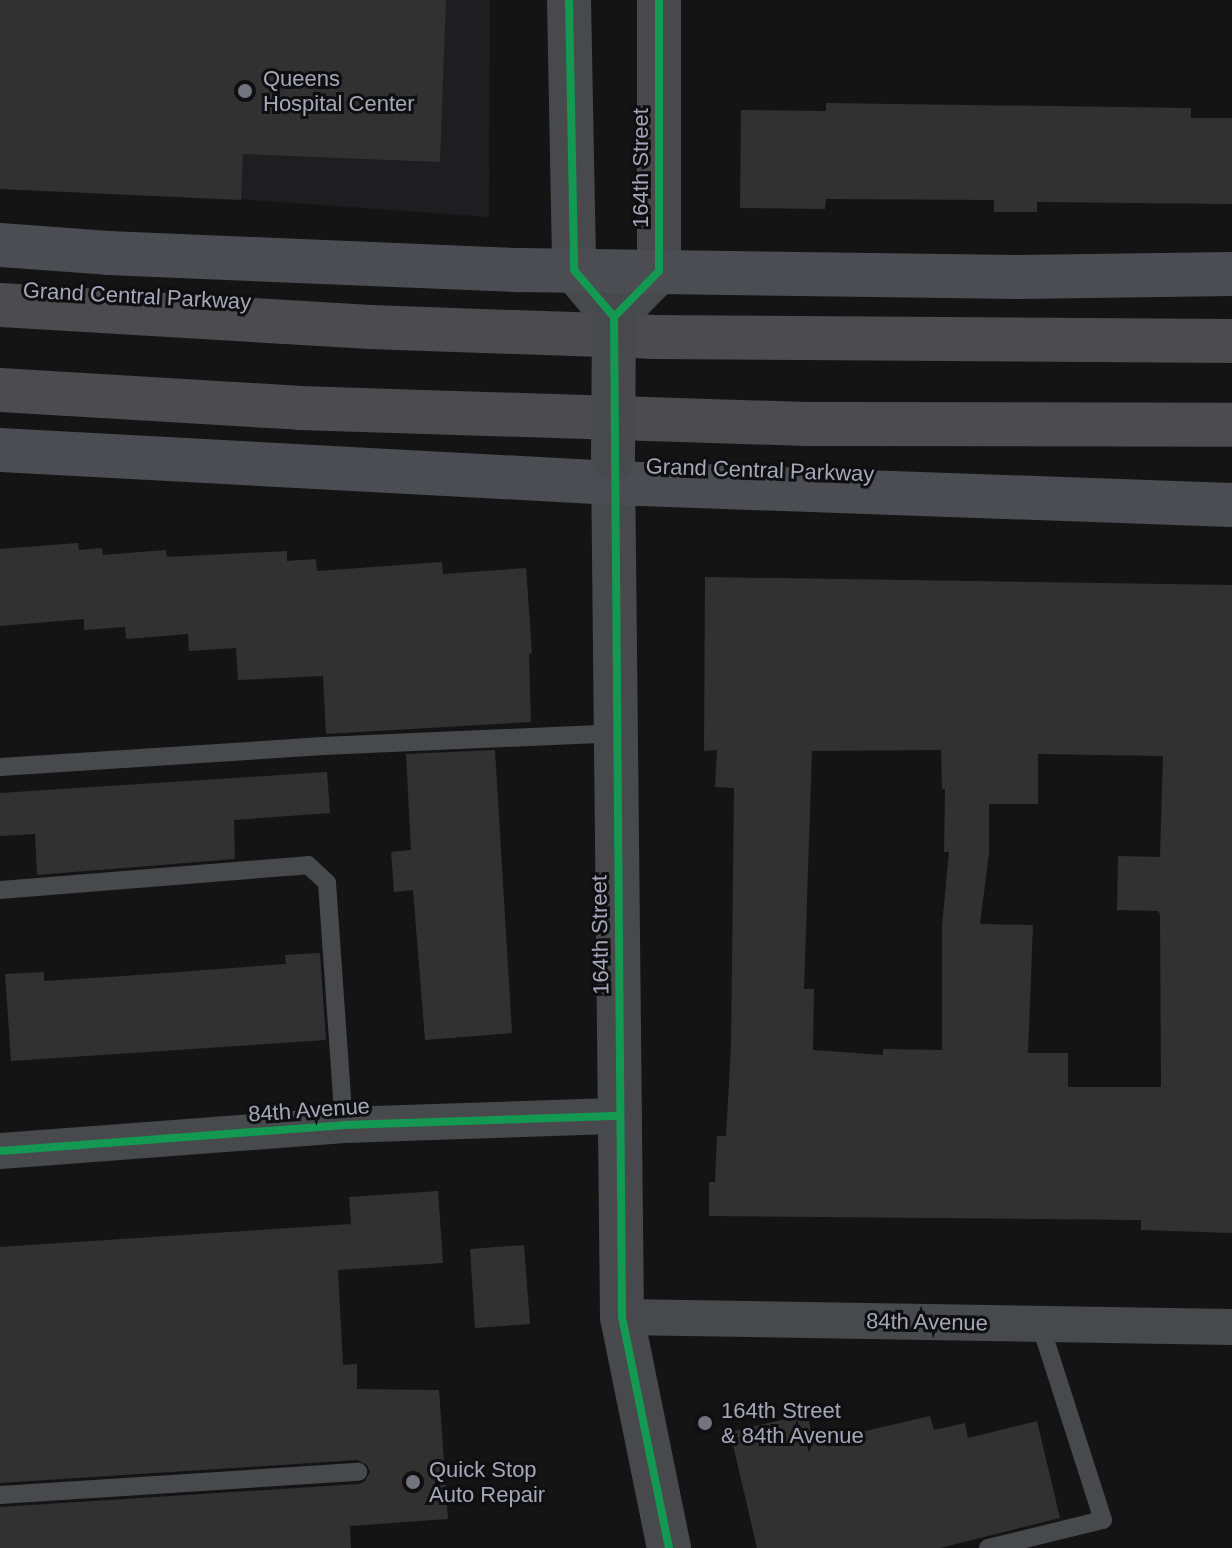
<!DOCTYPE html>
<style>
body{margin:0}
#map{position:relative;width:1232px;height:1548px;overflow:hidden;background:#141414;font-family:Arial,sans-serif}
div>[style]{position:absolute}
.built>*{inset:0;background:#1e1e20}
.building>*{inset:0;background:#313132}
.service>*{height:18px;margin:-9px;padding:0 9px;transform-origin:9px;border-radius:9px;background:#48494d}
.minor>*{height:36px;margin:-18px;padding:0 18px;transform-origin:18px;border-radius:18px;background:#48494d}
.tertiary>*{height:44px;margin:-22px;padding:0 22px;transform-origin:22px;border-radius:22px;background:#48494d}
.secondary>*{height:44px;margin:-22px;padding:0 22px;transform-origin:22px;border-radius:22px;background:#4c4d52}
.motorway>*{height:44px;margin:-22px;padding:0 22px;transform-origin:22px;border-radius:22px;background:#4b4b50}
.tertiary-bridge>*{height:44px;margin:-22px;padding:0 22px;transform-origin:22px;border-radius:22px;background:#48494d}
.cycleway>*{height:8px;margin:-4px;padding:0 4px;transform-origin:4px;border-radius:4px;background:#139951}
.dots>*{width:22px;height:22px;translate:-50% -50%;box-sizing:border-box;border:4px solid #0f0e10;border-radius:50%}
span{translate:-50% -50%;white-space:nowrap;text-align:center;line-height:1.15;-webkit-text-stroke:6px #0f0e10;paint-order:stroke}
.poi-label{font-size:22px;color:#a4a7b7}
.left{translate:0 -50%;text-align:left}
.street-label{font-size:22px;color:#a4a7b7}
</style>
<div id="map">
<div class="built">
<i style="clip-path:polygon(0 0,490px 0,489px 217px,0 182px)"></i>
</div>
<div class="building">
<i style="clip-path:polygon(0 0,446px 0,440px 162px,243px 154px,241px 200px,0 189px)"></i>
<i style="clip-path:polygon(826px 103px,1191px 108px,1191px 118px,1232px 118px,1232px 204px,1037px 202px,1037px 212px,994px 212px,994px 200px,826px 199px,825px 209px,740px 208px,741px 110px,826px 111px)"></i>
<i style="clip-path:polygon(78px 543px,79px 550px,102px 548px,103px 555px,166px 550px,167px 557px,287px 551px,287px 561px,316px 559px,317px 571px,442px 562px,443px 574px,526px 568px,532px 653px,529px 654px,531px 722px,326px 734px,323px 676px,238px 680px,236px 648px,189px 651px,188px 634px,126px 639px,125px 627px,84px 630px,84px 619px,0 626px,0 549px)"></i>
<i style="clip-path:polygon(evenodd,705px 577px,1232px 585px,1232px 1233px,1141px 1230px,1141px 1220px,709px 1216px,709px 1182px,715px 1182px,717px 1136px,726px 1136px,731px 1047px,734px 788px,715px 787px,717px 750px,704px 751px,705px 577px,941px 750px,942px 789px,945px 789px,944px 852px,949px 852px,942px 926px,942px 1050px,883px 1049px,883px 1055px,813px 1050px,814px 989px,804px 989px,812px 751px,941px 750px,705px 577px,1038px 754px,1163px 756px,1160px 857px,1118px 856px,1117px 910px,1158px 911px,1160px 914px,1161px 1087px,1068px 1087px,1068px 1053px,1028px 1053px,1033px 925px,980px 924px,989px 853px,989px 804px,1038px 804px,1038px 754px)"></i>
<i style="clip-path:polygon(495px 750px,512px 1033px,425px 1040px,413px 890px,394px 892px,391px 852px,411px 850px,406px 754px)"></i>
<i style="clip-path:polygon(327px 772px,330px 813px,234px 820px,235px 859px,37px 875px,35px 834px,0 836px,0 793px)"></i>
<i style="clip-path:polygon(320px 953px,326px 1040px,11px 1061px,5px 974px,44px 972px,44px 981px,124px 976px,286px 964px,285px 955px)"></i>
<i style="clip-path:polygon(438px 1191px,443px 1263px,338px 1270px,343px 1365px,357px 1364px,357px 1389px,439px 1390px,448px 1519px,350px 1526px,351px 1548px,0 1548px,0 1507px,359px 1484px,365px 1481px,370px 1472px,367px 1465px,357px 1460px,0 1483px,0 1247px,351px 1224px,349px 1197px)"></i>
<i style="clip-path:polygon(524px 1245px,530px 1324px,475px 1328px,470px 1249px)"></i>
<i style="clip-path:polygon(807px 1414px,814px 1443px,930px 1416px,934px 1430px,965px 1423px,968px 1438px,1037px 1421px,1060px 1518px,940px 1548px,757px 1548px,730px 1432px)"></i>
</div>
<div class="service">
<i style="left:0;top:767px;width:324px;rotate:-3.7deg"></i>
<i style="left:323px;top:746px;width:293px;rotate:-2.5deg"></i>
<i style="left:0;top:890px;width:309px;rotate:-4.6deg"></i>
<i style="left:308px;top:865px;width:26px;rotate:43deg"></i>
<i style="left:327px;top:883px;width:243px;rotate:86deg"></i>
<i style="left:0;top:1495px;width:359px;rotate:-3.7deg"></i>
<i style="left:988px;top:1548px;width:118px;rotate:-13.7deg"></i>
<i style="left:1103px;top:1520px;width:206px;rotate:-107.8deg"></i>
</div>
<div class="minor">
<i style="left:0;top:1151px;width:345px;rotate:-4.3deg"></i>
<i style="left:344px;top:1125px;width:276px;rotate:-1.9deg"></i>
<i style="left:622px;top:1317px;width:610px;rotate:0.94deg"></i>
</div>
<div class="tertiary">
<i style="left:569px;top:0;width:270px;rotate:88.9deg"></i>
<i style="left:574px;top:270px;width:62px;rotate:49.6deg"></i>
<i style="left:614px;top:317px;width:64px;rotate:-45.6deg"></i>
<i style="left:659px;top:271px;width:271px;rotate:-90deg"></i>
<i style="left:613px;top:458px;width:859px;rotate:89.4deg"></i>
<i style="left:622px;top:1317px;width:236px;rotate:78.5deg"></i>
</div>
<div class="secondary">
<i style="left:0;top:245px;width:108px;rotate:4.2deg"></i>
<i style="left:108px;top:253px;width:412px;rotate:2.4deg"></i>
<i style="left:520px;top:270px;width:499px;rotate:0.8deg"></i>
<i style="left:1019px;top:277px;width:213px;rotate:-0.8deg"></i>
<i style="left:0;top:450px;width:614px;rotate:3.08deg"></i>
<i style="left:613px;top:483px;width:619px;rotate:2.04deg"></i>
</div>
<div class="motorway">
<i style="left:0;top:305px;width:371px;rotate:3.4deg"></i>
<i style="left:370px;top:327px;width:282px;rotate:2deg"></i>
<i style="left:652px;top:337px;width:580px;rotate:0.4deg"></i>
<i style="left:0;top:390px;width:301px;rotate:3.4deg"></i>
<i style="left:300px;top:408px;width:507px;rotate:1.81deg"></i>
<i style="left:807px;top:424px;width:425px;rotate:0.1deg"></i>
</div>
<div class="tertiary-bridge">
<i style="left:613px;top:458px;width:141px;rotate:-89.6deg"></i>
</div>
<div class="cycleway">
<i style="left:569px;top:0;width:270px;rotate:88.9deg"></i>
<i style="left:574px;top:270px;width:62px;rotate:49.6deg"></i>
<i style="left:614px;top:317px;width:1000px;rotate:89.54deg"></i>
<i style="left:622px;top:1317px;width:236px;rotate:78.5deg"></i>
<i style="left:614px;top:317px;width:64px;rotate:-45.6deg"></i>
<i style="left:659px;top:271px;width:271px;rotate:-90deg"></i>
<i style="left:0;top:1151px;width:345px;rotate:-4.3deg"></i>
<i style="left:344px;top:1125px;width:276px;rotate:-1.9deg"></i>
</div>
<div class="dots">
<i style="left:245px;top:91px;background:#72747e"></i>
<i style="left:705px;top:1423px;background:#72747e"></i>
<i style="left:413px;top:1482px;background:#72747e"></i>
</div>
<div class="poi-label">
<span class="left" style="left:263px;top:91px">Queens<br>Hospital Center</span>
<span class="left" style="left:721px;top:1423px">164th Street<br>&amp; 84th Avenue</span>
<span class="left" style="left:429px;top:1482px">Quick Stop<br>Auto Repair</span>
</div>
<div class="street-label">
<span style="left:641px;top:168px;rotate:-90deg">164th Street</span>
<span style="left:137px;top:296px;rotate:3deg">Grand Central Parkway</span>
<span style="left:760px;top:470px;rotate:2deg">Grand Central Parkway</span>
<span style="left:600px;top:935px;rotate:-91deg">164th Street</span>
<span style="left:309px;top:1110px;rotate:-4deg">84th Avenue</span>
<span style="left:927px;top:1322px;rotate:1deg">84th Avenue</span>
</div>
</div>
